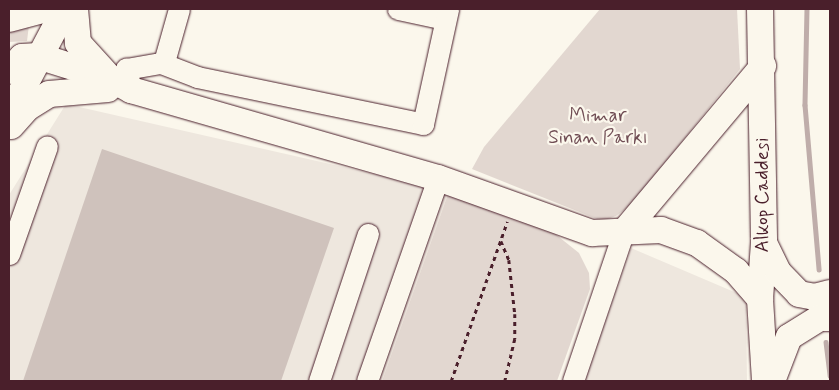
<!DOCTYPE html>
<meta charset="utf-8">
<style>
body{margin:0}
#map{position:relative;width:839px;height:390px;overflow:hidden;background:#fbf7ec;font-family:Mynerve,sans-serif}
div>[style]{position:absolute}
.built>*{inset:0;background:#eee7de}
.green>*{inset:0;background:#e2d7d0}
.stream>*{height:4.5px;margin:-2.25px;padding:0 2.25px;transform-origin:2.25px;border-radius:2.25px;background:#bfadaa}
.building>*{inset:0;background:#cfc2bc}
.path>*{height:2.5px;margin-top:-1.25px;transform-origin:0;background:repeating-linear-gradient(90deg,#4a1f2b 0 4px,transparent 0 8px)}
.roads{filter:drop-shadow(0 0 1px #4a1f2b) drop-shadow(0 0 1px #4a1f2b)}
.minor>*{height:21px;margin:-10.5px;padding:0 10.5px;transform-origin:10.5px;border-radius:10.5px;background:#fbf7ec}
.major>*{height:26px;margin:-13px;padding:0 13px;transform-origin:13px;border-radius:13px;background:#fbf7ec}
span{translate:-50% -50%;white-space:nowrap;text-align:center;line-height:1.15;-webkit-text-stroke:4.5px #fbf7ec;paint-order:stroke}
.park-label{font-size:19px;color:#704d54}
.street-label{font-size:19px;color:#4a1f2b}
.frame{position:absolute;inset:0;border:10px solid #4a1f2b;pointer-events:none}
</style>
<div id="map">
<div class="built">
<i style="clip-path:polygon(66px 104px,449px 191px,382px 381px,9px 381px,9px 195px)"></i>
<i style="clip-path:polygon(631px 248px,746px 297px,747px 381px,584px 381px)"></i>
</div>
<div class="green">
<i style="clip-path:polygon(600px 9px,737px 9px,740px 69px,632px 204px,616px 216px,602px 221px,472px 169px,484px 147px)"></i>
<i style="clip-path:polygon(29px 25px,27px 41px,9px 42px,9px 27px)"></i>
<i style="clip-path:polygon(449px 191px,554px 233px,579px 253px,589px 273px,590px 289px,557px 381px,382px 381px)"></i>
</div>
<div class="stream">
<i style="left:807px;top:9px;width:96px;rotate:91.2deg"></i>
<i style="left:805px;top:105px;width:165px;rotate:85.1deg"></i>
<i style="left:826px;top:342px;width:34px;rotate:83deg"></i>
</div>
<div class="building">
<i style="clip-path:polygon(102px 149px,334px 228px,281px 381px,23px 381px)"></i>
</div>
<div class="path">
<i style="left:501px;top:241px;width:21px;rotate:67deg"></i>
<i style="left:509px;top:260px;width:54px;rotate:83.7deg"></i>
<i style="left:515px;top:314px;width:25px;rotate:90deg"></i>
<i style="left:515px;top:339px;width:43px;rotate:103.4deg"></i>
<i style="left:451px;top:381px;width:169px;rotate:-70.6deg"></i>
</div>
<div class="roads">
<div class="minor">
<i style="left:398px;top:9px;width:48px;rotate:12deg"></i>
<i style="left:161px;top:63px;width:39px;rotate:21deg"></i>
<i style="left:197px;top:77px;width:231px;rotate:11.7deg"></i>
<i style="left:423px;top:124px;width:118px;rotate:-77.7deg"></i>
<i style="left:131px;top:90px;width:22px;rotate:-103deg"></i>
<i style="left:126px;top:69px;width:39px;rotate:-10deg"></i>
<i style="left:164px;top:62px;width:55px;rotate:-74.2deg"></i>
<i style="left:9px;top:254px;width:114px;rotate:-70.6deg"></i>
<i style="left:319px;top:381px;width:155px;rotate:-71.6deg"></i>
<i style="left:367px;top:381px;width:215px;rotate:-70.7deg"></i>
<i style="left:573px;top:381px;width:156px;rotate:-71.3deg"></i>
</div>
<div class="major">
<i style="left:75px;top:9px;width:34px;rotate:85deg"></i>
<i style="left:78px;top:43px;width:45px;rotate:47.7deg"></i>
<i style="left:760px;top:9px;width:234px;rotate:89deg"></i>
<i style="left:764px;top:243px;width:56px;rotate:94.1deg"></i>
<i style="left:760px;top:299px;width:82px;rotate:86.5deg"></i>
<i style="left:9px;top:19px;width:38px;rotate:-15deg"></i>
<i style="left:9px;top:71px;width:19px;rotate:-47deg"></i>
<i style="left:22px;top:57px;width:16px;rotate:-4deg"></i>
<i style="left:38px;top:56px;width:77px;rotate:17.5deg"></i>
<i style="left:111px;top:79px;width:23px;rotate:29deg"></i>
<i style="left:131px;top:90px;width:319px;rotate:16deg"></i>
<i style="left:438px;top:178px;width:164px;rotate:19.7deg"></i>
<i style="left:592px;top:233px;width:69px;rotate:-2.5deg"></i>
<i style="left:661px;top:230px;width:38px;rotate:20deg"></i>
<i style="left:697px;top:243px;width:48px;rotate:35.7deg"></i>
<i style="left:736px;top:271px;width:37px;rotate:49deg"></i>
<i style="left:9px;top:115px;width:120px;rotate:-62.2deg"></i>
<i style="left:11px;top:126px;width:24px;rotate:-48deg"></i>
<i style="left:27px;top:108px;width:26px;rotate:-32deg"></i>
<i style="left:49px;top:94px;width:59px;rotate:-4.8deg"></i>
<i style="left:623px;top:233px;width:218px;rotate:-50deg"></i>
<i style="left:764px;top:243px;width:32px;rotate:64deg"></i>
<i style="left:778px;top:272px;width:30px;rotate:46deg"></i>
<i style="left:799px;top:294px;width:15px;rotate:11deg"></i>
<i style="left:814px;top:297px;width:16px;rotate:-14deg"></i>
<i style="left:772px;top:381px;width:47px;rotate:-68.9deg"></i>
<i style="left:789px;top:337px;width:36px;rotate:-32deg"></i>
<i style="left:819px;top:318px;width:11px"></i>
</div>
</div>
<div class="park-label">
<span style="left:598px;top:127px">Mimar<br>Sinan Parkı</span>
</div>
<div class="street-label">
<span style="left:763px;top:195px;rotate:-90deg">Alkop Caddesi</span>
</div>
<div class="frame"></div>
</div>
